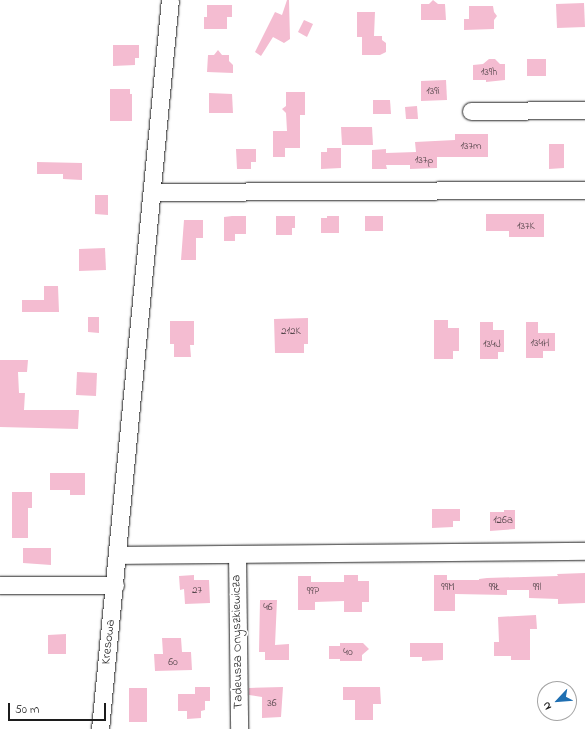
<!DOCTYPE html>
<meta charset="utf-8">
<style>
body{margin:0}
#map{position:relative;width:585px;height:729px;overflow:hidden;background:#fff;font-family:"Indie Flower",sans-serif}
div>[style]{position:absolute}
.building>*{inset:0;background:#f4bcd1}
.roads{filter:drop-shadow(0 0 1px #1c1c1c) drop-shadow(0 0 1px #1c1c1c)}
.minor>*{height:17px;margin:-8.5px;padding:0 8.5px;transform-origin:8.5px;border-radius:8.5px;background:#fff}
span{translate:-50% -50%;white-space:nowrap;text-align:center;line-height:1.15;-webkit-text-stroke:3.5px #fff;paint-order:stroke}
.number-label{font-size:11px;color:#524449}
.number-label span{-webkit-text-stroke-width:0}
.street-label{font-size:13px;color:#1c1c1c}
.north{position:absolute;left:537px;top:681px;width:40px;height:40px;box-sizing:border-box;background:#fff;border:1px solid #a4a4a4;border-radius:50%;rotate:244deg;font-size:11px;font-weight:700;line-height:16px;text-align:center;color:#1c1c1c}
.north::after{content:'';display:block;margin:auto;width:14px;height:18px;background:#1f6fb2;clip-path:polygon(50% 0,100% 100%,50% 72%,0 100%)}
.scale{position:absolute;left:8px;top:703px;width:98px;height:18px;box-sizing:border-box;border:2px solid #1c1c1c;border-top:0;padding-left:5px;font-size:12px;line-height:14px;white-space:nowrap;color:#1c1c1c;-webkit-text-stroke:3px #fff;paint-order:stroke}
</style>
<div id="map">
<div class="building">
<i style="clip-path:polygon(287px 0,289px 0,290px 39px,284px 43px,273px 37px,261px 56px,255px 52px,275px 12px,282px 15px)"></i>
<i style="clip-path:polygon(433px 0,438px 4px,445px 4px,446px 20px,421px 20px,421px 4px,429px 4px)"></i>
<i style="clip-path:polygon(584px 3px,585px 27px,557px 28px,556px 4px)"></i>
<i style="clip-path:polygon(207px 5px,232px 5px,232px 17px,227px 17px,227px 29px,204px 29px,204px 17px,207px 17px)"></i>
<i style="clip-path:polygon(469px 6px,493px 6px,494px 12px,497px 16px,494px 20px,494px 29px,464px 30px,464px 19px,469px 19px)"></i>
<i style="clip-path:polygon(357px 12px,375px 12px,374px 36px,382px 36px,382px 40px,386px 43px,386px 52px,380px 55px,362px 55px,362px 37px,357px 37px)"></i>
<i style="clip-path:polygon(304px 20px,313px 24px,307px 37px,298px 32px)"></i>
<i style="clip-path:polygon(113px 45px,139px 45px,139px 58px,135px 58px,135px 65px,113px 66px)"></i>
<i style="clip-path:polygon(218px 50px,222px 55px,229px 55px,229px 61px,233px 65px,233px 73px,207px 72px,208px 55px,214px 55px)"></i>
<i style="clip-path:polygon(489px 59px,495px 59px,500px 64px,505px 64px,505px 80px,486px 82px,486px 80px,473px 80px,473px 65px,483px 64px)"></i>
<i style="clip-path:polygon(527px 59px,546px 59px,546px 76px,527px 76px)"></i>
<i style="clip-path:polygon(446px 80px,447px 100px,421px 101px,421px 81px)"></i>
<i style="clip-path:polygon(110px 89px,130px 89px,130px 94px,132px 94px,132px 121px,110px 121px)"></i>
<i style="clip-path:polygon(286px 92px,305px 92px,305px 115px,300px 115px,300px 148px,285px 148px,285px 157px,273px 157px,273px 131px,287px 131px,286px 113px,282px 109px,286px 106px)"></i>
<i style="clip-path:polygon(209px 93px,232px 94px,233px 113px,209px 113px)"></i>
<i style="clip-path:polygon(373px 100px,390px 100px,391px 114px,373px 114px)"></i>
<i style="clip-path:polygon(417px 106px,418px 119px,406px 119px,405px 107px)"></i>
<i style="clip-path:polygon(341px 127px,372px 127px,373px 145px,342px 145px)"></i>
<i style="clip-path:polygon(455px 134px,488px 134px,488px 157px,437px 157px,437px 168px,410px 169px,410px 165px,386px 165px,387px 169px,372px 169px,372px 150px,386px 149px,386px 153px,416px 152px,415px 142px,455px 140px)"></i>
<i style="clip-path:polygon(549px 144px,564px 144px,564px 168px,549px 169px)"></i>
<i style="clip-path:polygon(327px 148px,341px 148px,341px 168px,321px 169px,321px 152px,327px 152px)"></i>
<i style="clip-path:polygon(236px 149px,256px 149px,256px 162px,251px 162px,251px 169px,237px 169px)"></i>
<i style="clip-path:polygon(37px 162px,82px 163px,82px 180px,63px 179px,63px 174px,37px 174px)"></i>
<i style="clip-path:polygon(95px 195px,108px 195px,108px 215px,95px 214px)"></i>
<i style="clip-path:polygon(486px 214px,544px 214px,544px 237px,509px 237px,509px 231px,486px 231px)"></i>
<i style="clip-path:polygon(232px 216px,246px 216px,246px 234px,235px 234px,235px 241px,224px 241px,224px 217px)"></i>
<i style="clip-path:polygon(276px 216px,295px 216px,295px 228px,292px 228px,292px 235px,276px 235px)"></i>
<i style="clip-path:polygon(327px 216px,339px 216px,339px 233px,321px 233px,321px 218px,327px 218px)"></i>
<i style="clip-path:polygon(365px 216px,383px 216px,383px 231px,365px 231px)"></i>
<i style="clip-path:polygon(184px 220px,203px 220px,203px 238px,196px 238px,196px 260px,181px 260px)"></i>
<i style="clip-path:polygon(105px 248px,106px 270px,79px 271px,79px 249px)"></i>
<i style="clip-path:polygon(44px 286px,58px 286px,59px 312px,22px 312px,22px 300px,44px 300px)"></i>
<i style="clip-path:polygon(88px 317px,99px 317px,99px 333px,88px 332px)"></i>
<i style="clip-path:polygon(308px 318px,308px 344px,304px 344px,304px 353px,275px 353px,274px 319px)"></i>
<i style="clip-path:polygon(434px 320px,448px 320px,448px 328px,459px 328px,459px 351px,453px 351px,453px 359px,434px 359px)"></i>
<i style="clip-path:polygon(170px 321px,194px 321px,194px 345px,190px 345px,191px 357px,174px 357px,174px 344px,170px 344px)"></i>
<i style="clip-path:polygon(480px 322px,493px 322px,493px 330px,504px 330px,504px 352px,498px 352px,498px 359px,480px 359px)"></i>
<i style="clip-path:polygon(526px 322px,538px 322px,538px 333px,555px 333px,555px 351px,543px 351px,543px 358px,526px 358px)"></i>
<i style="clip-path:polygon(0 360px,28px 360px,27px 372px,18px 372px,19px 393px,25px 393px,24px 410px,79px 410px,78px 429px,0 427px)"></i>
<i style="clip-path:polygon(77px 372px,97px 373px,96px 396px,76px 395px)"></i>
<i style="clip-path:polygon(50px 473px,85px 473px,85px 495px,70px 495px,70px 490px,50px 490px)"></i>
<i style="clip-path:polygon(12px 492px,32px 492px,32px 508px,28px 508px,28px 538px,12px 538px)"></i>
<i style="clip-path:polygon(432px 509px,460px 509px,460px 521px,453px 521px,453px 527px,432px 528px)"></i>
<i style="clip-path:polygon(504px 510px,515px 510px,515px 529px,490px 531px,490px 512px,504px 512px)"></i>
<i style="clip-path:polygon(23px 548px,51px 548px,51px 565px,23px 563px)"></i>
<i style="clip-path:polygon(585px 573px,585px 603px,558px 604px,558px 599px,529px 598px,529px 590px,507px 590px,507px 595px,455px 594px,455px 611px,434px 611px,434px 575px,447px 575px,447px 580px,479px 580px,479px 579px,487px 578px,558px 576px,557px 574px)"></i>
<i style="clip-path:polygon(194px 575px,194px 580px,209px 580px,210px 603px,185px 604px,184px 589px,180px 590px,179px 576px)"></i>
<i style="clip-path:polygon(344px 575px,358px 575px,358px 581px,369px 581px,369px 602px,362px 602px,362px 612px,344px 612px,344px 601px,315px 602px,315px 610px,298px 610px,298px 576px,311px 576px,311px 582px,344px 582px)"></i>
<i style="clip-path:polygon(260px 600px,277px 600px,275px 645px,289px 644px,289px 660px,265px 660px,265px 652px,259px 652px)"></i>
<i style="clip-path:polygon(536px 615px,537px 629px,530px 629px,530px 660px,511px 660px,511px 656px,494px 656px,494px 642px,499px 642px,498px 617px)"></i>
<i style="clip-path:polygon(66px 634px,66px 654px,48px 654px,48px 635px)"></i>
<i style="clip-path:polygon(162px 638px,181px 638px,182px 652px,191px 652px,192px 670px,155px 671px,154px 654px,163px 654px)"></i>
<i style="clip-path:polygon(340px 643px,363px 643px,369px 649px,362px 655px,362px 661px,340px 661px,340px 659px,329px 659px,329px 646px,340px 646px)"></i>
<i style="clip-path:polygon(410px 643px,443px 643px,443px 660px,422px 661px,422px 657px,410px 657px)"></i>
<i style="clip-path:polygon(195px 687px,210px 687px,210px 701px,205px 701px,205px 710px,201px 711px,201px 718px,187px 719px,187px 711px,178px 711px,178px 694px,195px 694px)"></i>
<i style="clip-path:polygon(283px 687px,281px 717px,262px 718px,262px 697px,249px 695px,249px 688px)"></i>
<i style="clip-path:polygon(343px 687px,380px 687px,381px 704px,373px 704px,373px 720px,355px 720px,355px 700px,343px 700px)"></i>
<i style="clip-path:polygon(129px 688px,147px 688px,147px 722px,129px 722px)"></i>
</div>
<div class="roads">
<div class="minor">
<i style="left:471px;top:111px;width:114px;rotate:-0.5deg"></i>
<i style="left:152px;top:192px;width:433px;rotate:-0.3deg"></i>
<i style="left:237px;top:554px;width:175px;rotate:89.3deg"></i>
<i style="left:118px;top:555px;width:467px;rotate:-0.5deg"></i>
<i style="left:0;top:585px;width:115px"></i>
<i style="left:100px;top:729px;width:732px;rotate:-84.52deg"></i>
</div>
</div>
<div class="number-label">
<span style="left:489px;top:72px">139h</span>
<span style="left:433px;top:91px">139i</span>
<span style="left:471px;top:146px">137m</span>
<span style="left:424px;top:160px">137p</span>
<span style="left:526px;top:226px">137K</span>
<span style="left:291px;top:331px">212K</span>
<span style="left:540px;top:343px">134H</span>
<span style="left:492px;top:344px">134J</span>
<span style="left:503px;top:520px">126a</span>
<span style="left:448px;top:587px">99M</span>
<span style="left:494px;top:587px">99Ł</span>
<span style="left:537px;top:587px">99l</span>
<span style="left:197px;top:590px">27</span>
<span style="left:313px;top:591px">99P</span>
<span style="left:268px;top:607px">46</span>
<span style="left:348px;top:652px">40</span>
<span style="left:173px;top:662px">60</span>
<span style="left:272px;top:703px">36</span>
</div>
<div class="street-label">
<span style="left:109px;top:642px;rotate:-84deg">Kresowa</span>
<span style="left:238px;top:642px;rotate:-91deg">Tadeusza Onyszkiewicza</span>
</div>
<div class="north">N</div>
<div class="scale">50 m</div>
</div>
